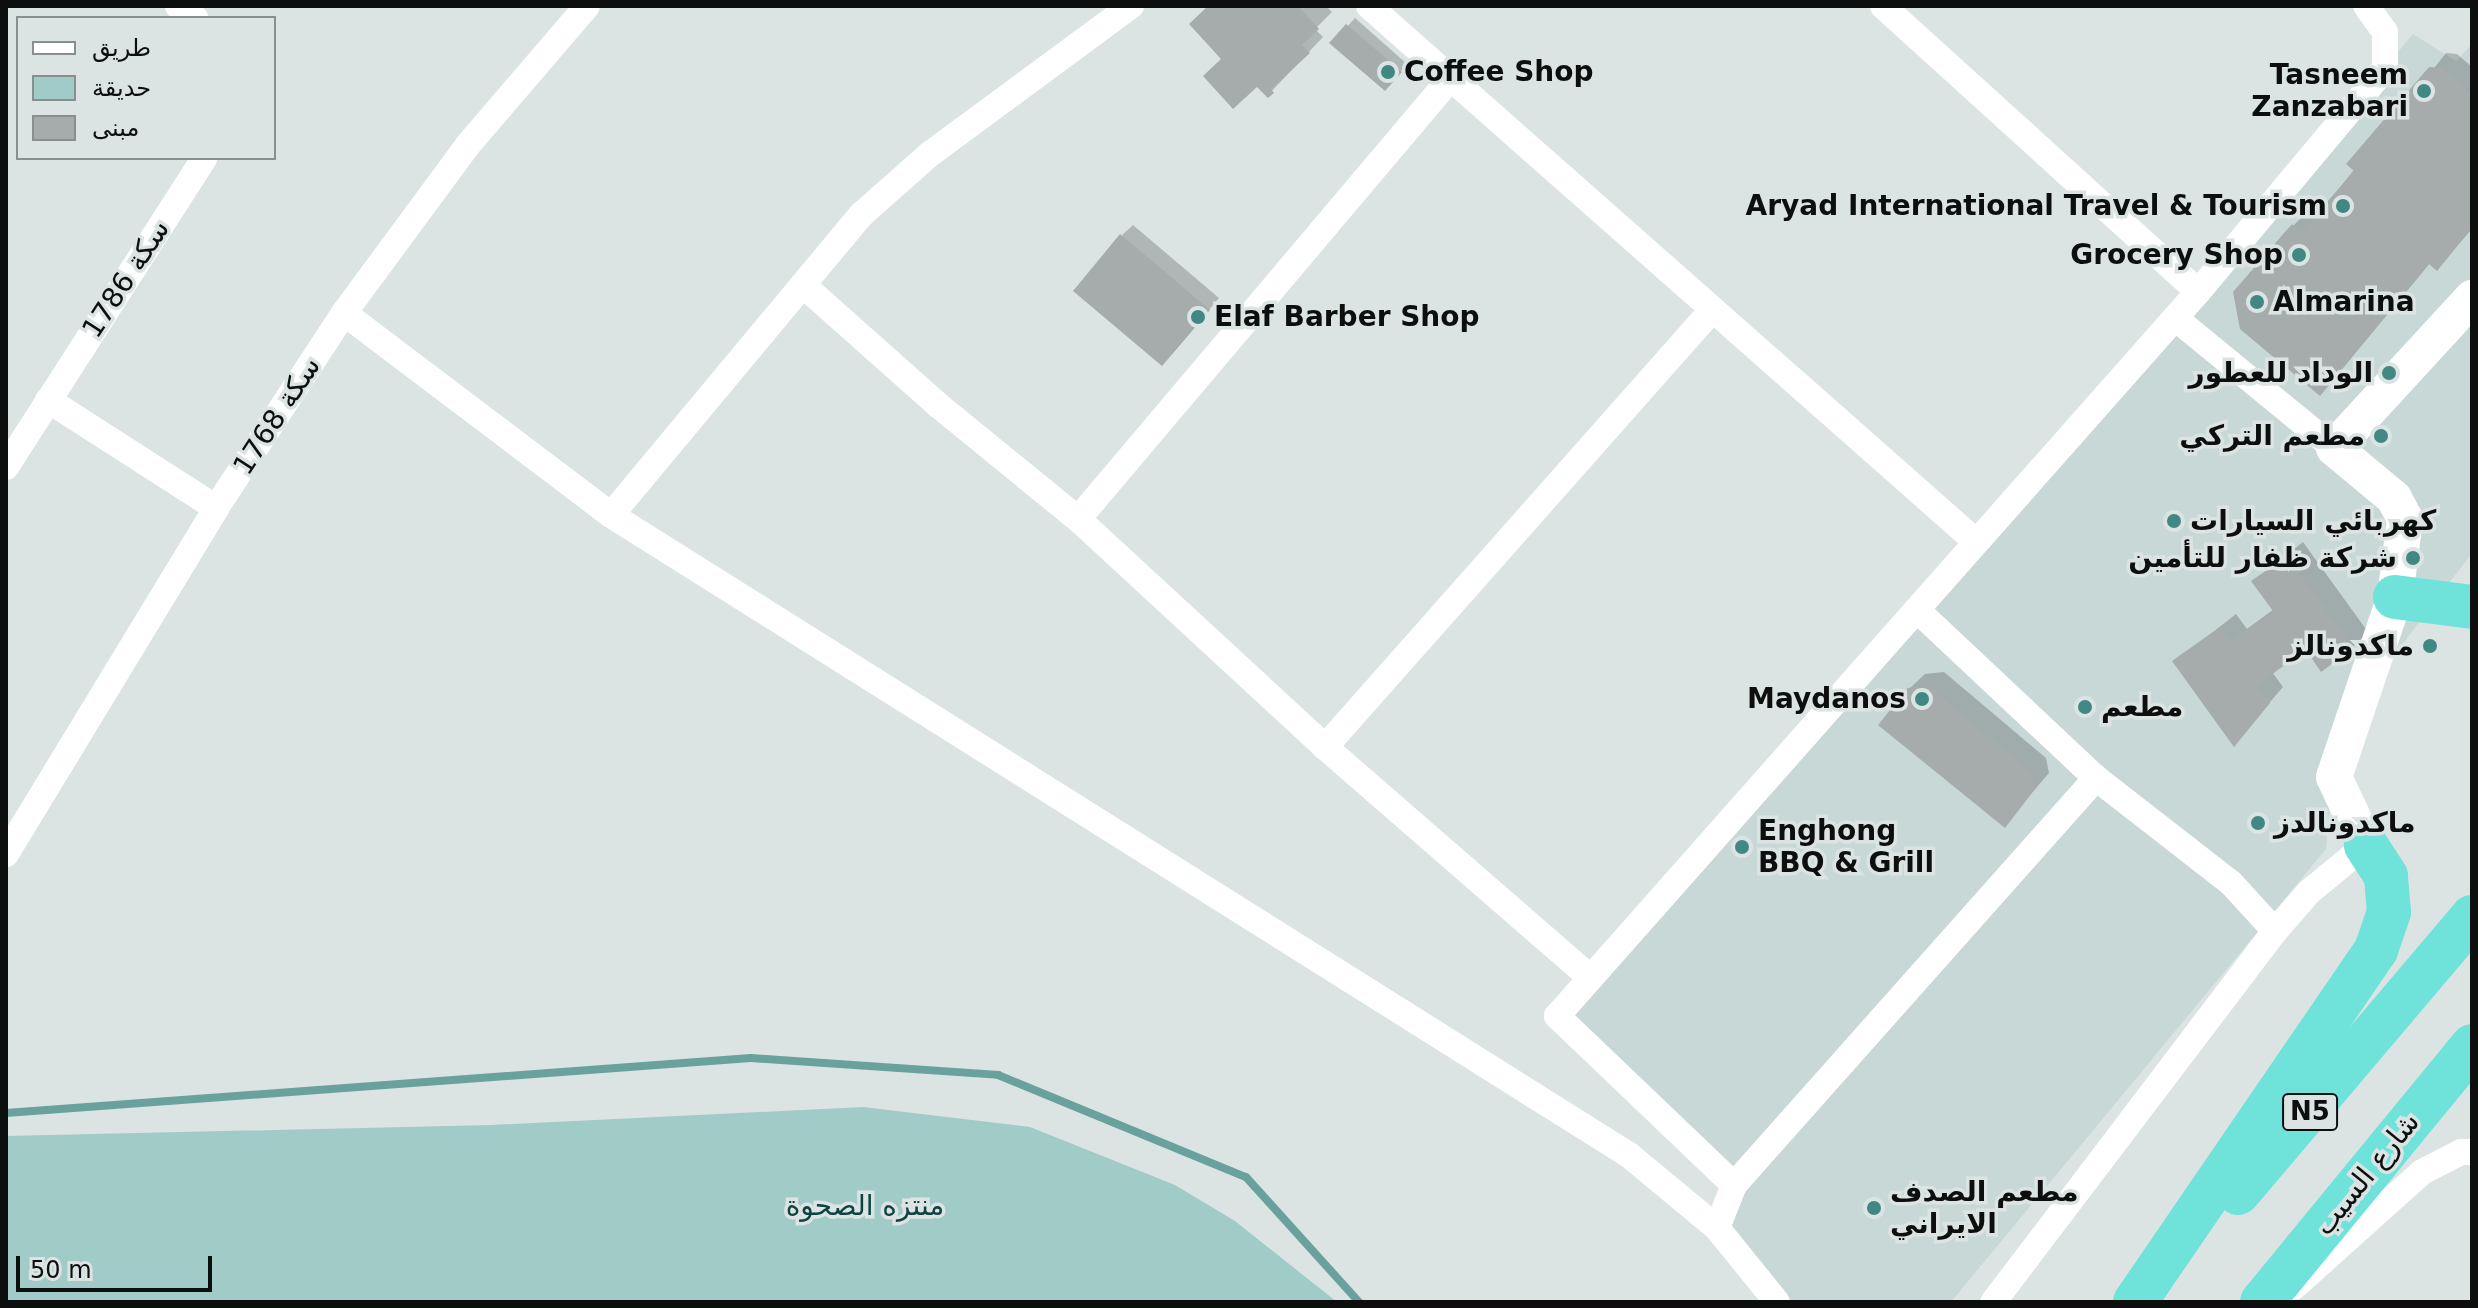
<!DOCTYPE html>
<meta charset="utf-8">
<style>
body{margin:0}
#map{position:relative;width:2478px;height:1308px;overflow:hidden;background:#dce4e3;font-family:"DejaVu Sans",Cairo,sans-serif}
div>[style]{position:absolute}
.built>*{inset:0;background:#c7d8d6}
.green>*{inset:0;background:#a1cbc7}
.shadow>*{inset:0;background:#0003}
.stream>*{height:8px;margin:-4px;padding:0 4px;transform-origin:4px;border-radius:4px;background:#69a19d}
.building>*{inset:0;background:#a5acab}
.street>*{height:26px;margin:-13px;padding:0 13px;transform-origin:13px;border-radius:13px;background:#fff}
.secondary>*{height:36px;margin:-18px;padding:0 18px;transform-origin:18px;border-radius:18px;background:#fff}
.highway>*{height:44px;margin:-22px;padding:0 22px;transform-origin:22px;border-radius:22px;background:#6fe2da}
.dots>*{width:22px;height:22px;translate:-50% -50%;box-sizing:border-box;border:4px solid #dce4e3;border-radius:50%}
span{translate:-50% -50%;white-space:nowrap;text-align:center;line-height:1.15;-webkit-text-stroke:7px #dce4e3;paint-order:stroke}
.shield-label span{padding:2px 6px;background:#dce4e3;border:2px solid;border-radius:6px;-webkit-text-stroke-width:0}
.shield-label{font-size:26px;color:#0d0f0f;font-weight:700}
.poi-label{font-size:28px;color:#0d0f0f;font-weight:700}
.left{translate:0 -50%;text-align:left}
.right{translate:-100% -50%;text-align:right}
.street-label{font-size:28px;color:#0d0f0f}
.park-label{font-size:28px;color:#0e4340}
.frame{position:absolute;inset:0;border:8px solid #0d0f0f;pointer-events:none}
.legend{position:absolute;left:16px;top:16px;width:260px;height:144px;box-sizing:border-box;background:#dce4e3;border:2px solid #898f8e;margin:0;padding:10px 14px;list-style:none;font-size:24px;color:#0d0f0f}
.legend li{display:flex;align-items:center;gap:16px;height:40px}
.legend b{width:40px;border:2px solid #898f8e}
.scale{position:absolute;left:16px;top:1256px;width:196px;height:36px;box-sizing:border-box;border:4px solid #0d0f0f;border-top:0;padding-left:10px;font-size:24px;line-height:28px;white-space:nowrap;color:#0d0f0f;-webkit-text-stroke:6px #dce4e3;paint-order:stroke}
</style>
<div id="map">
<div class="built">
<i style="clip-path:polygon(2413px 34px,2456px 61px,2472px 44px,2472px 553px,2337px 730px,2326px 849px,1951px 1302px,1780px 1302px,1717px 1228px,1734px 1185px,1557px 1016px,2198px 292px)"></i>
</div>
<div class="green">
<i style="clip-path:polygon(863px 1107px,1030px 1127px,1175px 1185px,1235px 1221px,1337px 1302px,6px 1302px,6px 1136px,491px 1125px)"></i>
</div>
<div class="shadow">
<i style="clip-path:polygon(1210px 6px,1326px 6px,1332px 12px,1315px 29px,1323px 37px,1268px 95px,1223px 58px)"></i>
<i style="clip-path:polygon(1355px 18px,1407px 64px,1385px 88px,1332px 43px)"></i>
<i style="clip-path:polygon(2446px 53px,2457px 54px,2472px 67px,2472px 229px,2437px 268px,2431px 262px,2334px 378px,2293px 226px,2308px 211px,2316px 218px)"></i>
<i style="clip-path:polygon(1133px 225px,1219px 298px,1173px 353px,1122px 235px)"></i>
<i style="clip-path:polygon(2303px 542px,2368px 632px,2353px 647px,2306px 647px,2272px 672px,2283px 687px,2234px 744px,2175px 662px,2236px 614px,2247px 629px,2274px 609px,2254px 581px)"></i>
<i style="clip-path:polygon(1944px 672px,2046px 758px,2049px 773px,2004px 825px,1909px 689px,1925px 674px)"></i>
</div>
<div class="stream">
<i style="left:6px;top:1113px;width:747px;rotate:-4.22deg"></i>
<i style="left:751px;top:1058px;width:248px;rotate:3.9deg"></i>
<i style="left:998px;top:1075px;width:268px;rotate:22.4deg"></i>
<i style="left:1246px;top:1177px;width:169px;rotate:47.9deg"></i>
</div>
<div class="building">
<i style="clip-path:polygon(1208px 6px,1298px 6px,1319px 29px,1302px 45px,1310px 53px,1271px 89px,1274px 93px,1268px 98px,1257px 87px,1233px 109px,1203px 76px,1221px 59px,1189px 24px)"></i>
<i style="clip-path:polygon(1346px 24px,1402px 72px,1385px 91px,1329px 43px)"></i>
<i style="clip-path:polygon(2429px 67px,2442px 68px,2472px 94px,2472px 228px,2437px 271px,2429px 264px,2320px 396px,2240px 329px,2233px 292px,2292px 224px,2301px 232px,2354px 171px,2346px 164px)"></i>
<i style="clip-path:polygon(1120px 234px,1210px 310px,1162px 366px,1073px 291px)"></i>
<i style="clip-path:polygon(2287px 556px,2354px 648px,2321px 672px,2306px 650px,2257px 685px,2270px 703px,2234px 747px,2172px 661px,2220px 627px,2231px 642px,2273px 611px,2251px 581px)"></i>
<i style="clip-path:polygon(1929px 686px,2032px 773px,2035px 789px,2005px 828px,1878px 725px,1908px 688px)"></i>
</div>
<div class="street">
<i style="left:178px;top:6px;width:21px;rotate:35deg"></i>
<i style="left:1369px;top:6px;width:807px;rotate:41.43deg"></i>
<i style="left:1883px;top:6px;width:425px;rotate:42.2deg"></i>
<i style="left:803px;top:285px;width:181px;rotate:41.6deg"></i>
<i style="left:938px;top:405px;width:181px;rotate:39.2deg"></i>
<i style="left:1078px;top:519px;width:336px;rotate:42.7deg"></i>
<i style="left:1325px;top:747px;width:351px;rotate:41deg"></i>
<i style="left:344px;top:313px;width:335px;rotate:37.1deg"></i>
<i style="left:611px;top:515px;width:1202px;rotate:32.16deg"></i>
<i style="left:1629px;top:1155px;width:114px;rotate:39.7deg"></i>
<i style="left:1717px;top:1228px;width:95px;rotate:51deg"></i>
<i style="left:2175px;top:318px;width:205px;rotate:39.3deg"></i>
<i style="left:48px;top:400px;width:200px;rotate:32.7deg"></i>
<i style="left:6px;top:467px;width:367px;rotate:-57.3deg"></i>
<i style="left:611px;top:515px;width:391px;rotate:-50.2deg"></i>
<i style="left:861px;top:215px;width:92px;rotate:-41.5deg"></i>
<i style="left:930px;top:154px;width:250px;rotate:-36.4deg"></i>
<i style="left:1078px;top:519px;width:576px;rotate:-49.79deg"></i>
<i style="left:1917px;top:610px;width:245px;rotate:43.2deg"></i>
<i style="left:2096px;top:778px;width:171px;rotate:37.9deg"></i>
<i style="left:2231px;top:883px;width:65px;rotate:47.5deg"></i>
<i style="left:2275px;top:931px;width:466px;rotate:127.2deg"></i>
<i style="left:1325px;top:747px;width:584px;rotate:-48.47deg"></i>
<i style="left:6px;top:854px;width:405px;rotate:-58.7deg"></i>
<i style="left:216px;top:508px;width:233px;rotate:-56.7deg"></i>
<i style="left:344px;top:313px;width:207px;rotate:-53.6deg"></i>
<i style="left:467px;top:146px;width:184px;rotate:-49.4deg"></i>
<i style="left:2275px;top:931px;width:52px;rotate:-48.9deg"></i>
<i style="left:2309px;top:892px;width:74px;rotate:-39.5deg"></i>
<i style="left:1734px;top:1185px;width:245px;rotate:-136.3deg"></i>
<i style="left:1557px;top:1016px;width:967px;rotate:-48.48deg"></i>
<i style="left:2198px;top:292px;width:292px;rotate:-50.1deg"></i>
<i style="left:2385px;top:68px;width:36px;rotate:-90deg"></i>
<i style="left:2385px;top:32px;width:32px;rotate:-126deg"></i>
<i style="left:1717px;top:1228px;width:46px;rotate:-68.4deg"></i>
<i style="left:1734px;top:1185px;width:545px;rotate:-48.35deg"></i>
<i style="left:2294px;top:1287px;width:172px;rotate:-41.9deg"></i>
<i style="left:2422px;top:1172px;width:44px;rotate:-27.1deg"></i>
<i style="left:2461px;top:1152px;width:11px"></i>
</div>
<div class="secondary">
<i style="left:2366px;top:845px;width:75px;rotate:-115.2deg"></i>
<i style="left:2334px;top:777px;width:190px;rotate:-71.3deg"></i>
<i style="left:2395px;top:597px;width:79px;rotate:-82.7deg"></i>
<i style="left:2405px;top:519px;width:24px;rotate:-118deg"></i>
<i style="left:2394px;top:498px;width:78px;rotate:-140.2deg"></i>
<i style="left:2334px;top:448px;width:204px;rotate:-47.4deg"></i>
</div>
<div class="highway">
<i style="left:2395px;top:597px;width:78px;rotate:7.4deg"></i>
<i style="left:2238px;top:1193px;width:362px;rotate:-49.7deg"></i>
<i style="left:2135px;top:1302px;width:427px;rotate:-55.6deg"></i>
<i style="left:2376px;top:950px;width:40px;rotate:-71.1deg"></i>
<i style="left:2389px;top:912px;width:36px;rotate:-95deg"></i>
<i style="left:2386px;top:876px;width:37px;rotate:-123deg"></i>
<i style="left:2262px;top:1302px;width:331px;rotate:-50.6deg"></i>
</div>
<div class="dots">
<i style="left:1388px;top:72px;background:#418883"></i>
<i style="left:2424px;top:91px;background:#418883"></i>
<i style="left:2343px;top:206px;background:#418883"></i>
<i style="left:2299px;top:255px;background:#418883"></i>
<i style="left:2257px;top:302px;background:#418883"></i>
<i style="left:1198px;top:317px;background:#418883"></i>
<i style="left:2389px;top:373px;background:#418883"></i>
<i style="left:2381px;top:436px;background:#418883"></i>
<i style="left:2174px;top:521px;background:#418883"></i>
<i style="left:2413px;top:558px;background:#418883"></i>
<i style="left:2430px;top:646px;background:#418883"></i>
<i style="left:1922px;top:699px;background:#418883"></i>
<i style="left:2085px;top:707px;background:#418883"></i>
<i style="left:2258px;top:823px;background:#418883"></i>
<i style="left:1742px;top:847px;background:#418883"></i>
<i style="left:1874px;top:1208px;background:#418883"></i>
</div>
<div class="shield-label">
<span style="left:2310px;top:1112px">N5</span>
</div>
<div class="poi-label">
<span class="left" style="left:1404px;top:72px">Coffee Shop</span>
<span class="right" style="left:2408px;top:91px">Tasneem<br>Zanzabari</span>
<span class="right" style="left:2327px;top:206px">Aryad International Travel &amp; Tourism</span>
<span class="right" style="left:2283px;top:255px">Grocery Shop</span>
<span class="left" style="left:2273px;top:302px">Almarina</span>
<span class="left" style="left:1214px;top:317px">Elaf Barber Shop</span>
<span class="right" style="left:2373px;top:373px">الوداد للعطور</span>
<span class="right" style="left:2365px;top:436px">مطعم التركي</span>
<span class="left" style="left:2190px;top:521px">كهربائي السيارات</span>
<span class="right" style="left:2397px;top:558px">شركة ظفار للتأمين</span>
<span class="right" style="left:2414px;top:646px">ماكدونالز</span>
<span class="right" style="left:1906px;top:699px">Maydanos</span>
<span class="left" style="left:2101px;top:707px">مطعم</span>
<span class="left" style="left:2274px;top:823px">ماكدونالدز</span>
<span class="left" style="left:1758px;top:847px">Enghong<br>BBQ &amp; Grill</span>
<span class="left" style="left:1890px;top:1208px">مطعم الصدف<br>الايراني</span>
</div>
<div class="street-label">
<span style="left:126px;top:279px;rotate:-57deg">سكة 1786</span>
<span style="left:277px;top:416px;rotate:-57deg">سكة 1768</span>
<span style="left:2367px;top:1174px;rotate:-51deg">شارع السيب</span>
</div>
<div class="park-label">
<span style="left:865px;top:1206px">منتزه الصحوة</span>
</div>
<div class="frame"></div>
<ul class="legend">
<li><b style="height:10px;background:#fff"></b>طريق</li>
<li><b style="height:22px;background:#a1cbc7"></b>حديقة</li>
<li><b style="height:22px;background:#a5acab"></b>مبنى</li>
</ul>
<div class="scale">50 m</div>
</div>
